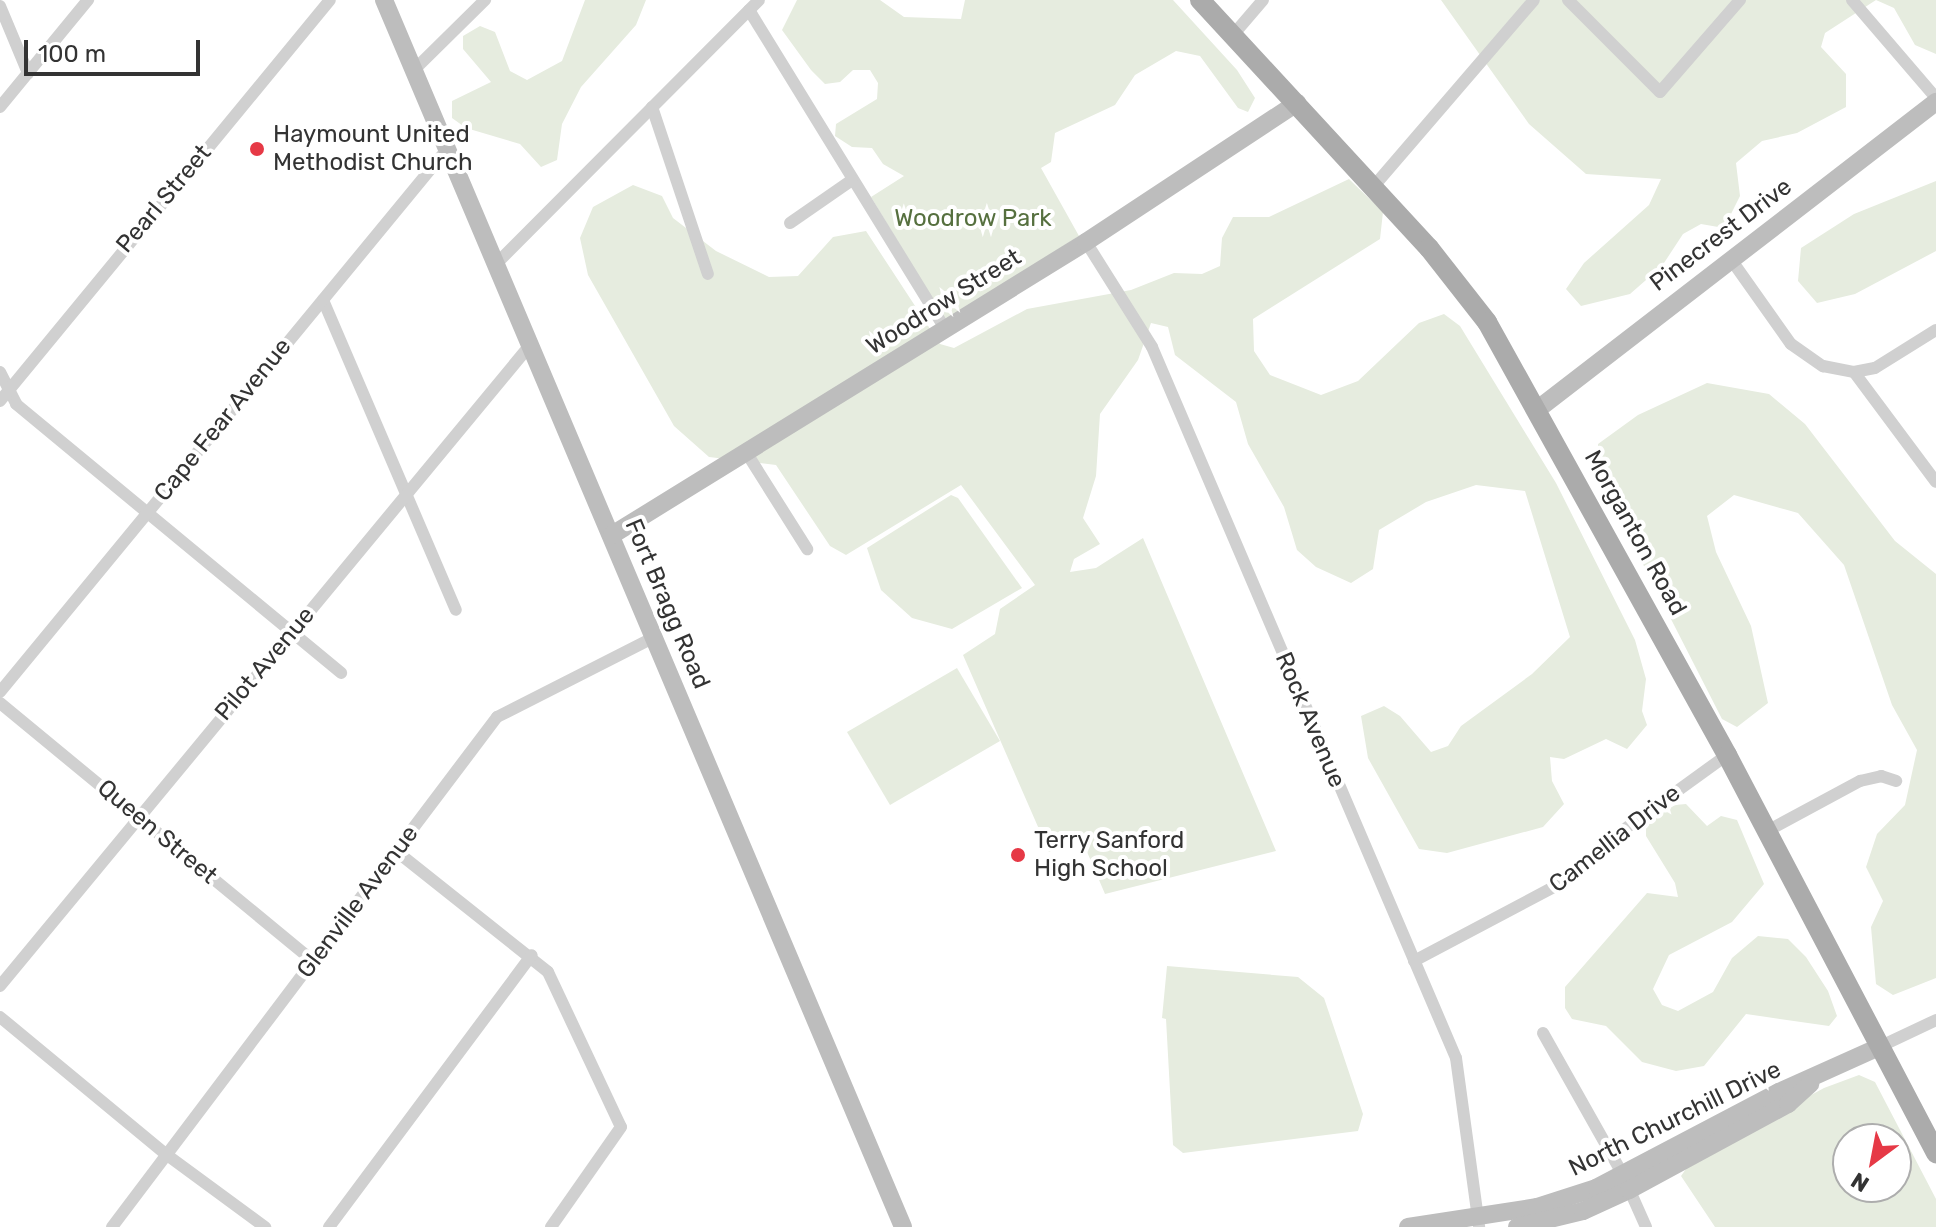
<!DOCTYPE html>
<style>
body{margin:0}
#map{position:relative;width:1936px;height:1227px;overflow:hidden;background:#fff;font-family:Rubik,sans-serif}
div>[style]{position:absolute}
.green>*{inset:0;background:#e6ecdf}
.street>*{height:12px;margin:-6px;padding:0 6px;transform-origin:6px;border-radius:6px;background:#d0d0d0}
.secondary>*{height:18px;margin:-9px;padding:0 9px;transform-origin:9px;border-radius:9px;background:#bdbdbd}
.primary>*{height:20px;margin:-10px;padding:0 10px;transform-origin:10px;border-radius:10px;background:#ababab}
.dots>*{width:22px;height:22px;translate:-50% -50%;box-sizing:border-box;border:4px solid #fff;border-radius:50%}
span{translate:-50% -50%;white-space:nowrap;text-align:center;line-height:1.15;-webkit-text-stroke:8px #fff;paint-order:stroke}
.poi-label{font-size:24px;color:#333}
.left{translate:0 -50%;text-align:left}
.street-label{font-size:24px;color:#333}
.park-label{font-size:24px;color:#56703f}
.north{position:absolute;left:1832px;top:1123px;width:80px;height:80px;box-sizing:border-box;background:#fff;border:2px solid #adadad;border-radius:50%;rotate:212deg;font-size:22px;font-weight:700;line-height:32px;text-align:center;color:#333}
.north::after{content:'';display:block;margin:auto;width:28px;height:36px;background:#e63946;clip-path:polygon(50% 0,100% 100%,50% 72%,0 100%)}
.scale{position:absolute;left:24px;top:40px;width:176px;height:36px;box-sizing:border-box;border:4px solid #333;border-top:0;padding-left:10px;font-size:24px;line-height:28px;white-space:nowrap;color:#333;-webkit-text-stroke:6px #fff;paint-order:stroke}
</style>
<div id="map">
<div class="green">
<i style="clip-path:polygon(585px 0,646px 0,636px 25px,581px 87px,562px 124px,557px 160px,541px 167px,520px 144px,466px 128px,452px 118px,452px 101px,491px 82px,463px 49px,463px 36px,480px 26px,495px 32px,510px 71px,527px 80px,562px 61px)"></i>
<i style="clip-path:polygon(797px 0,880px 0,904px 17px,961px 19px,965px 0,1173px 0,1237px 70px,1255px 98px,1248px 112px,1238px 108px,1200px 56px,1176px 51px,1135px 75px,1115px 105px,1055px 133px,1051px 162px,1041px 168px,1079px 236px,946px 321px,871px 197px,904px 176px,883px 164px,872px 148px,852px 147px,835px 136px,836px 124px,877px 99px,878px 83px,870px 70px,853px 70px,840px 82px,825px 84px,811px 70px,782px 30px)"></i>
<i style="clip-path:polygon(1441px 0,1936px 0,1936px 54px,1915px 45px,1894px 8px,1876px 0,1825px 33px,1821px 47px,1846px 74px,1846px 107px,1797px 133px,1762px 141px,1736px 163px,1740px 196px,1724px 228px,1701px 224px,1683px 234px,1662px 266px,1630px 294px,1581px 306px,1566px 289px,1584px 263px,1649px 205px,1661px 179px,1586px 174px,1529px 124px)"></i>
<i style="clip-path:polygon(1349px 179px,1383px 212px,1380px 239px,1253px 319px,1254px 351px,1270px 375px,1321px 395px,1358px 381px,1419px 323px,1444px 314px,1460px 326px,1556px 483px,1635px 640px,1646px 679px,1642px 711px,1647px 725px,1627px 749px,1606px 739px,1564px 759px,1550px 757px,1552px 781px,1564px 804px,1543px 827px,1447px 853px,1419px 849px,1368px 758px,1361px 716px,1384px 706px,1400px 716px,1431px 752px,1448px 746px,1461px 726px,1532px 674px,1570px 637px,1525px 491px,1476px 485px,1426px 502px,1379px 530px,1373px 569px,1351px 583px,1316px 567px,1297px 550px,1284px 507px,1248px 444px,1236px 402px,1175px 355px,1168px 327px,1151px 323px,1138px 360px,1100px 414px,1096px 476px,1083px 518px,1100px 544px,1074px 559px,1070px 572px,1096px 568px,1143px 538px,1276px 851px,1105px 894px,1082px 840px,1049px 852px,963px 655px,995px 634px,1000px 609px,1035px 585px,961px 485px,846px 555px,830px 546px,776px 465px,709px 457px,674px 426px,588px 275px,580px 238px,593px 207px,633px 185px,662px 196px,673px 218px,716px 251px,769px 277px,798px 276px,833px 237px,866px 231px,940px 344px,954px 348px,1027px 309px,1131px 290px,1174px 273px,1202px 274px,1220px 266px,1222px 238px,1233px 217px,1269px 217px)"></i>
<i style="clip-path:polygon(1936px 181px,1936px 251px,1855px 294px,1817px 303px,1798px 281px,1801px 248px,1854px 214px)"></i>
<i style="clip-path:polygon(1707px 383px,1769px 394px,1805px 424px,1895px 541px,1936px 574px,1936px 978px,1893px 995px,1876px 984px,1871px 927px,1883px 901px,1866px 867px,1877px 834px,1905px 805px,1917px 750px,1892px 705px,1844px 565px,1798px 513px,1734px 495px,1707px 516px,1716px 552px,1751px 626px,1768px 703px,1737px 727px,1722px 719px,1600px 480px,1598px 444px,1638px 415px)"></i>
<i style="clip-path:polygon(951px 495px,958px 498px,1022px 588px,952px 629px,912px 618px,881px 590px,867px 548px)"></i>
<i style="clip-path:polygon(957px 668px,1000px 741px,890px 805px,847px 732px)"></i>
<i style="clip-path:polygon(1686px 804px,1707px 826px,1721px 816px,1737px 820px,1764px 884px,1732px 922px,1669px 955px,1653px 989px,1662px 1005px,1678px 1011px,1713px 992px,1732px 958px,1758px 936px,1788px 939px,1806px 957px,1828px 991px,1837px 1016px,1829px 1026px,1746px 1014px,1704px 1066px,1676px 1071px,1642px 1062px,1606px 1026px,1572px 1019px,1565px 1008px,1565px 987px,1647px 893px,1678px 897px,1675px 883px,1646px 836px,1646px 824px,1675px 805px)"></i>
<i style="clip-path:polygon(1167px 966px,1298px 977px,1324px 998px,1363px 1114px,1358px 1131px,1183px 1153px,1173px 1145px,1166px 1019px,1162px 1018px)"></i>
<i style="clip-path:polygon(evenodd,1859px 1075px,1875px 1082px,1936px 1199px,1936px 1227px,1715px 1227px,1681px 1176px,1693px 1159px,1824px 1088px,1859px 1075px,1848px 1139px,1896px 1139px,1896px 1187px,1848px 1187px,1848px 1139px)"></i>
</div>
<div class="street">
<i style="left:1568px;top:0;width:130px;rotate:45deg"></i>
<i style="left:1660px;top:92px;width:122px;rotate:-49deg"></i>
<i style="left:1852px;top:0;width:129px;rotate:49.4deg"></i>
<i style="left:0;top:6px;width:73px;rotate:67.3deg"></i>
<i style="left:749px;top:10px;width:374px;rotate:58.4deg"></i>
<i style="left:1233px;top:35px;width:46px;rotate:-49.4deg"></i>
<i style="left:414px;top:70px;width:100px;rotate:-44.6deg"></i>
<i style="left:0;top:107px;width:139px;rotate:-50.6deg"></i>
<i style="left:652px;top:107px;width:176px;rotate:71.5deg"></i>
<i style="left:1374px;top:186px;width:245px;rotate:-49.3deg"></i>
<i style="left:790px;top:223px;width:75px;rotate:-34.7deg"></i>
<i style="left:1086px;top:242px;width:124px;rotate:57.8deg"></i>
<i style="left:1152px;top:347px;width:773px;rotate:66.85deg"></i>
<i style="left:1456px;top:1058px;width:171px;rotate:82.2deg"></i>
<i style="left:1730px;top:258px;width:105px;rotate:54.7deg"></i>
<i style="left:1791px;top:344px;width:39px;rotate:35deg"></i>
<i style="left:1823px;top:366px;width:32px;rotate:11deg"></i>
<i style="left:1854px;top:372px;width:137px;rotate:53.3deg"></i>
<i style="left:497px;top:263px;width:371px;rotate:-45.1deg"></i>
<i style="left:323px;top:300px;width:337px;rotate:66.8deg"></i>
<i style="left:0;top:372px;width:36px;rotate:63deg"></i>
<i style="left:16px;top:404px;width:422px;rotate:39.6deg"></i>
<i style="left:1854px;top:372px;width:21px;rotate:-11deg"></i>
<i style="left:1875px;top:368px;width:72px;rotate:-31.9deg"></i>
<i style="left:0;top:401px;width:519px;rotate:-50.55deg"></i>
<i style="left:746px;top:452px;width:115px;rotate:57.8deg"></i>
<i style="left:0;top:692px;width:705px;rotate:-50.53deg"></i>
<i style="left:0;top:703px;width:407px;rotate:39.5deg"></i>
<i style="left:1767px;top:831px;width:106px;rotate:-28.3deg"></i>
<i style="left:1860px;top:781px;width:22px;rotate:-13deg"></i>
<i style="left:1881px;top:776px;width:16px;rotate:18deg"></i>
<i style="left:396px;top:851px;width:194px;rotate:38.5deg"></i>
<i style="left:548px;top:972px;width:171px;rotate:64.8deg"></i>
<i style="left:621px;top:1127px;width:122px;rotate:125deg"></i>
<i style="left:1414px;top:961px;width:175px;rotate:-27.9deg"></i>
<i style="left:1569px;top:879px;width:72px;rotate:-42.2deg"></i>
<i style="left:1622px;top:831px;width:130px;rotate:-35.9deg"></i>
<i style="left:0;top:986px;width:833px;rotate:-50.41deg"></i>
<i style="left:0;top:1017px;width:217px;rotate:39.6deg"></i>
<i style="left:167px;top:1155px;width:122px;rotate:36.3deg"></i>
<i style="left:1543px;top:1033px;width:161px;rotate:60.6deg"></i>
<i style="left:1622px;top:1173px;width:59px;rotate:66deg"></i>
<i style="left:1879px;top:1047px;width:63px;rotate:-25.3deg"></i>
<i style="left:112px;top:1227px;width:639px;rotate:-52.95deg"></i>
<i style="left:497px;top:717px;width:177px;rotate:-26.9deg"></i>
<i style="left:329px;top:1227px;width:339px;rotate:-53.3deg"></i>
</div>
<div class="secondary">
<i style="left:384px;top:0;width:1332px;rotate:67.07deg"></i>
<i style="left:1538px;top:409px;width:503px;rotate:-37.65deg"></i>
<i style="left:612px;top:535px;width:557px;rotate:-31.72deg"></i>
<i style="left:1086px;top:242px;width:253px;rotate:-33.4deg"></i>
<i style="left:1408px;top:1227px;width:131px;rotate:-8.8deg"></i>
<i style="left:1537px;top:1207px;width:62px;rotate:-17.9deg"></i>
<i style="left:1596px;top:1188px;width:207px;rotate:-27.7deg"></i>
<i style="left:1779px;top:1092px;width:110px;rotate:-24.2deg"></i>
<i style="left:1517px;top:1227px;width:68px;rotate:-13.6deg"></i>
<i style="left:1583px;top:1211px;width:51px;rotate:-24.5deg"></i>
<i style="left:1629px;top:1190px;width:181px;rotate:-28.4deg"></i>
<i style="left:1788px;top:1104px;width:30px;rotate:-42deg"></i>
</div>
<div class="primary">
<i style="left:1200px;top:0;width:338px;rotate:47.3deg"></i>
<i style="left:1429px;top:248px;width:94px;rotate:51.9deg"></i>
<i style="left:1487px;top:322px;width:495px;rotate:61deg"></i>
<i style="left:1727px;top:755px;width:450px;rotate:62.3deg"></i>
</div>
<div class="dots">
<i style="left:257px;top:149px;background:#e63946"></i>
<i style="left:1018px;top:855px;background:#e63946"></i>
</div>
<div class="poi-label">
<span class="left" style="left:273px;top:149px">Haymount United<br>Methodist Church</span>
<span class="left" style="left:1034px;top:855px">Terry Sanford<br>High School</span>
</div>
<div class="street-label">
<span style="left:164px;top:199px;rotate:-50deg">Pearl Street</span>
<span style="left:1721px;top:235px;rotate:-37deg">Pinecrest Drive</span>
<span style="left:944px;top:302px;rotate:-32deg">Woodrow Street</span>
<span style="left:223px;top:420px;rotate:-51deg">Cape Fear Avenue</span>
<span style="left:1635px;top:533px;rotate:61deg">Morganton Road</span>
<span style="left:667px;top:604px;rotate:67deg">Fort Bragg Road</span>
<span style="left:265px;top:664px;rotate:-50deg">Pilot Avenue</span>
<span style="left:1310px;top:720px;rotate:67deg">Rock Avenue</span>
<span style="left:157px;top:832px;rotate:40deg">Queen Street</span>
<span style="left:1615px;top:839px;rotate:-38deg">Camellia Drive</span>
<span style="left:358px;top:902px;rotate:-53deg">Glenville Avenue</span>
<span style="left:1675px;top:1119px;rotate:-26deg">North Churchill Drive</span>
</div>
<div class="park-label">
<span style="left:973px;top:219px">Woodrow Park</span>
</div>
<div class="north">N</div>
<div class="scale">100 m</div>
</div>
